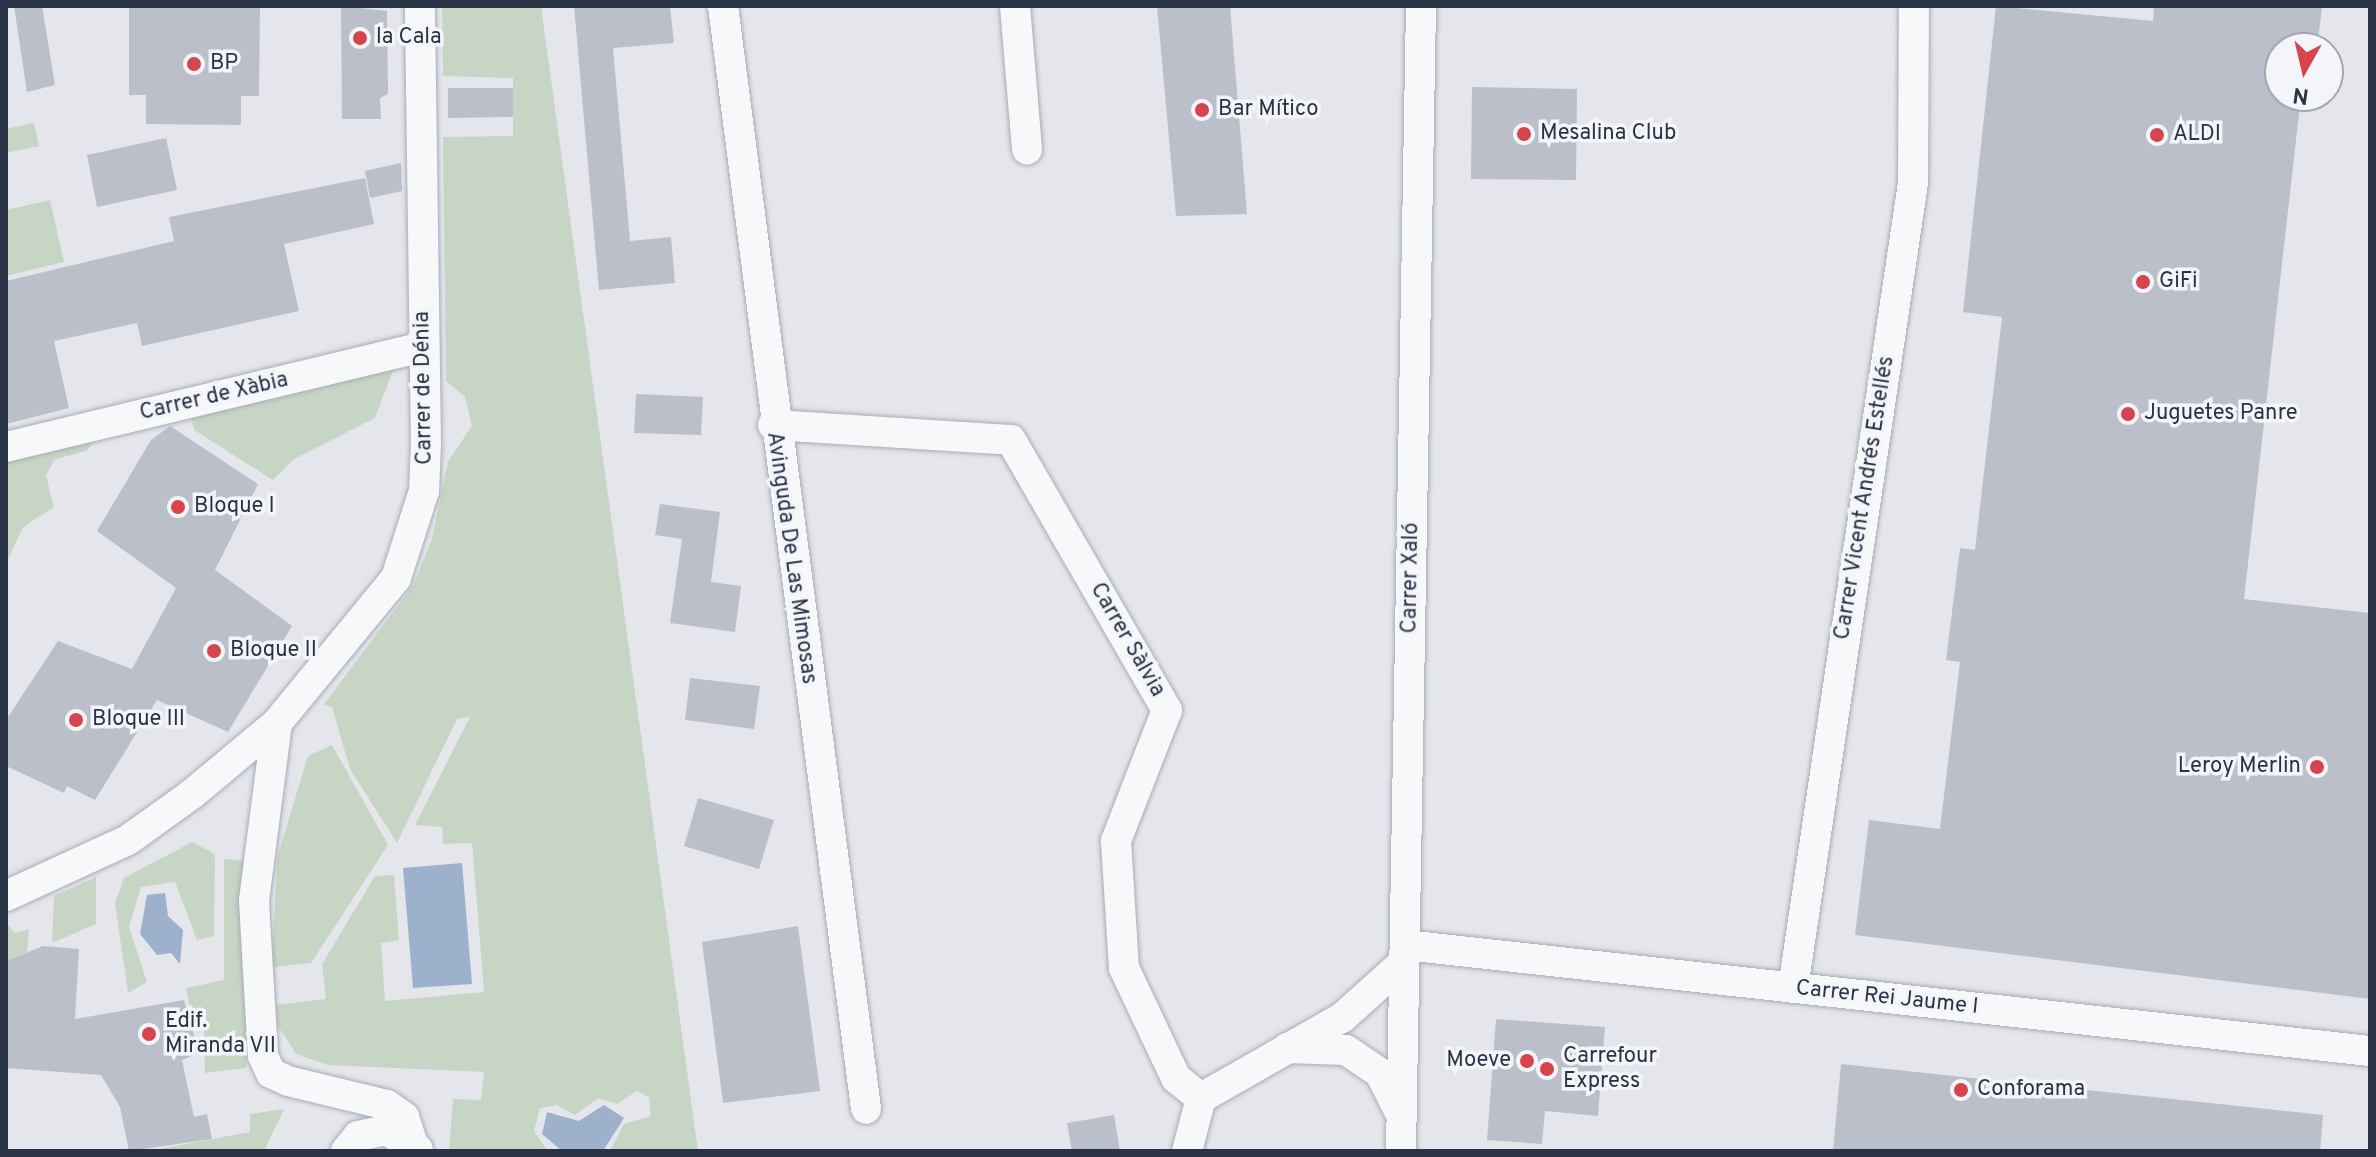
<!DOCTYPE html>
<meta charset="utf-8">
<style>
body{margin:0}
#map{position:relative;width:2376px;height:1157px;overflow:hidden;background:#e4e6ec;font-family:Overpass,sans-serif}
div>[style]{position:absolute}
.green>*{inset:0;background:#c7d6c4}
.water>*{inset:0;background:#9db1cd}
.building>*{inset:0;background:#babfca}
.roads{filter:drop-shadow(0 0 2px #a8acb7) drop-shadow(0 0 2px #a8acb7)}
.street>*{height:30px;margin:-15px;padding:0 15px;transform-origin:15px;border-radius:15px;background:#f7f8fa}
.dots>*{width:22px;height:22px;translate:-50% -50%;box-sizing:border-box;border:4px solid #f4f5f9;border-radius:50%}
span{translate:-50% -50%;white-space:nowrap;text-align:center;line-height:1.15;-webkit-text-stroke:7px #f4f5f9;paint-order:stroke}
.poi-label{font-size:22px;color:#2a3246}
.left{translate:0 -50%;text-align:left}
.right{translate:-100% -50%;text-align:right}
.street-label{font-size:22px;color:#2a3246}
.frame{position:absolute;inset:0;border:8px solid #2a3246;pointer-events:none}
.north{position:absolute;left:2264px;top:32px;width:80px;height:80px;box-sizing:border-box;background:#f4f5f9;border:2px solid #a3a7b1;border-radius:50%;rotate:188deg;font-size:22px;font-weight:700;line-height:32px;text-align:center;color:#2a3246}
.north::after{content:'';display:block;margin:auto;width:28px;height:36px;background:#d6444e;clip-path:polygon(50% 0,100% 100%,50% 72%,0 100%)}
</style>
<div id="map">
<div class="green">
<i style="clip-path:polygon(442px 6px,541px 6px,698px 1151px,610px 1151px,624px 1124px,651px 1116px,649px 1097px,637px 1091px,617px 1104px,598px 1098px,575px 1115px,557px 1105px,540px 1108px,534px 1131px,548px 1151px,449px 1151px,453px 1099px,481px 1100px,484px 1072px,328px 1065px,296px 1054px,278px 1026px,276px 1005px,326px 999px,322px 964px,375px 876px,394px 875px,399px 940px,381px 943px,385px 1001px,484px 992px,472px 843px,443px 844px,442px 827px,415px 825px,470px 717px,457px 719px,397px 843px,350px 769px,332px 707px,324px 704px,414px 584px,432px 539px,448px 461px,472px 426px,465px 397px,446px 381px,443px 137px,513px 136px,513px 78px,443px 76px)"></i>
<i style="clip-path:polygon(34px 123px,39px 146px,6px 153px,6px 129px)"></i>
<i style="clip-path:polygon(50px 200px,64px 262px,6px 276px,6px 210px)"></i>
<i style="clip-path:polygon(394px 368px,375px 418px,294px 459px,273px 480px,194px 430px,191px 415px)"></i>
<i style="clip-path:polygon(94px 439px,88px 450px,54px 460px,46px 476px,54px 507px,23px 527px,6px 564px,6px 461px)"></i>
<i style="clip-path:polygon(332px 745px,388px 845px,311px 963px,272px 967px,277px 858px,308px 756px)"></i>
<i style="clip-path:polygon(192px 842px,215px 854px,214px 936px,197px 940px,175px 882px,141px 887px,129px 927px,147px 982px,128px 993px,115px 903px,124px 878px)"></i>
<i style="clip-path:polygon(224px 859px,247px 861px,246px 1068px,205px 1073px,204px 1031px,191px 1014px,186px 988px,224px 980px)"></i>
<i style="clip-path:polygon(96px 877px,96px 924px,52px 943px,54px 896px)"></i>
<i style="clip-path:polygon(6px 923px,15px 933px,29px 929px,27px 952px,6px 961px)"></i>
<i style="clip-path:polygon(284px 1109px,264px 1151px,149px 1151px,250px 1132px,250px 1114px)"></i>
</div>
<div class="water">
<i style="clip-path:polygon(462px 863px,472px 984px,413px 988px,403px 868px)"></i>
<i style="clip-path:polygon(165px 893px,168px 916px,183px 930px,180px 964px,171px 953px,157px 955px,140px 934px,147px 895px)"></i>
<i style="clip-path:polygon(604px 1105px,624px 1118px,603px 1151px,562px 1151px,542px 1134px,547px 1112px,579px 1121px)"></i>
</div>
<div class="building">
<i style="clip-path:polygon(14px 6px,42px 6px,55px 85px,27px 92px)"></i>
<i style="clip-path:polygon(129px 6px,260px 6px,259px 96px,241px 96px,241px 125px,146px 124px,146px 95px,129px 95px)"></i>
<i style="clip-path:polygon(341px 6px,387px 11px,388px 94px,380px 98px,381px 119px,342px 119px)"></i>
<i style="clip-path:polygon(574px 6px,670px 6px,674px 43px,613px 48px,630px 241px,671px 237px,675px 283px,599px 290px)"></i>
<i style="clip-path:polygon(1157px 6px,1230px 6px,1247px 214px,1176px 216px)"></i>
<i style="clip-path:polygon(1996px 6px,2153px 21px,2154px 6px,2322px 8px,2317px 48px,2280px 48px,2280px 96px,2301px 96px,2244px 599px,2370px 613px,2370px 999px,1855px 935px,1869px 820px,1940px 829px,1960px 662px,1946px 660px,1960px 548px,1975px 550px,2002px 317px,1963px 312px)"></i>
<i style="clip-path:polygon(1472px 87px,1577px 89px,1576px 180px,1471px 179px)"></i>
<i style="clip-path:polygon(448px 88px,513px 88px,513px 117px,448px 118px)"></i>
<i style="clip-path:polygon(166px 138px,177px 190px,97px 207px,87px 155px)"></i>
<i style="clip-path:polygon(401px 163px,402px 191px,370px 198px,365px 171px)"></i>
<i style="clip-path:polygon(365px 178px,374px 224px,284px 244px,299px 311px,142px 346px,137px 323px,54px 341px,69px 408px,6px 424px,6px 281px,174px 241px,169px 217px)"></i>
<i style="clip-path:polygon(636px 394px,703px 397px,701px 435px,634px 433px)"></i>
<i style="clip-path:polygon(170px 426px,258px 484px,215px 570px,292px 626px,228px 732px,157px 700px,95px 800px,67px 786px,64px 793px,6px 766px,6px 720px,58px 641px,132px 669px,176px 588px,97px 531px,151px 440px)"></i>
<i style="clip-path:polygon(660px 504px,720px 512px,711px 582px,741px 586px,735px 632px,670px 623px,682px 539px,655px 535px)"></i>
<i style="clip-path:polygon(690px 678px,760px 686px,754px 729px,685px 720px)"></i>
<i style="clip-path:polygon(698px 798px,774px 820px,759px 869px,684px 846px)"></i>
<i style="clip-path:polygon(798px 926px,820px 1091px,723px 1103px,702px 942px)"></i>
<i style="clip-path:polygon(43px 946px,79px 949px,75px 1019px,184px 1000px,199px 1053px,182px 1060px,194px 1117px,207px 1114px,212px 1139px,129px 1151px,120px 1107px,101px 1075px,6px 1068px,6px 961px)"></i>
<i style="clip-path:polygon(1496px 1019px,1605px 1027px,1598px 1116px,1545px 1111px,1542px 1144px,1487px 1140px)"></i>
<i style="clip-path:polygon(1841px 1064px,2323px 1115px,2320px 1151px,1833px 1151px)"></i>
<i style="clip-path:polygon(1114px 1115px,1120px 1151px,1072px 1151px,1067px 1123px)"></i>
</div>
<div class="roads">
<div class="street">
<i style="left:723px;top:6px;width:1112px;rotate:82.61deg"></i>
<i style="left:1015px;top:6px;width:144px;rotate:85.2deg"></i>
<i style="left:773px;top:425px;width:238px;rotate:3.6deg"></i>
<i style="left:1011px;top:440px;width:312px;rotate:60deg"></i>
<i style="left:1167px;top:710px;width:141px;rotate:111.3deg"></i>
<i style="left:1116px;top:841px;width:127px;rotate:86.4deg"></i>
<i style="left:1124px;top:968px;width:122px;rotate:64.7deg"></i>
<i style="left:1176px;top:1078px;width:32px;rotate:39deg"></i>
<i style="left:6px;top:447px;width:428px;rotate:-13.5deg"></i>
<i style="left:277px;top:723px;width:179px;rotate:97.4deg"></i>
<i style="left:254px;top:901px;width:155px;rotate:86.7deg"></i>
<i style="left:263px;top:1056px;width:19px;rotate:65deg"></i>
<i style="left:271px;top:1073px;width:19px;rotate:25deg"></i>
<i style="left:288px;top:1081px;width:102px;rotate:13.6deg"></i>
<i style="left:387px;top:1105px;width:21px;rotate:35deg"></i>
<i style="left:404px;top:1117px;width:25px;rotate:72deg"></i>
<i style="left:6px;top:896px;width:134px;rotate:-24.7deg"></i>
<i style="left:128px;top:840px;width:79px;rotate:-35.7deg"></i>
<i style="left:192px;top:794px;width:111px;rotate:-39.9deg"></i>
<i style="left:277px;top:723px;width:188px;rotate:-50.6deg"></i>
<i style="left:396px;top:578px;width:91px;rotate:-72.2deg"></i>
<i style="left:424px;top:491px;width:47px;rotate:-87.6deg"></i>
<i style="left:426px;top:444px;width:438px;rotate:-90.8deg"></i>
<i style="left:1405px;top:945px;width:971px;rotate:6.27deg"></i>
<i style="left:1793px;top:988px;width:814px;rotate:-81.52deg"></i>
<i style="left:1913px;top:183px;width:177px;rotate:-89.7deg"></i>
<i style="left:1287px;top:1048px;width:59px;rotate:1.9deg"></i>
<i style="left:1346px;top:1050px;width:41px;rotate:34.1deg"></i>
<i style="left:1380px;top:1073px;width:45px;rotate:63.4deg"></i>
<i style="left:346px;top:1151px;width:19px;rotate:-51deg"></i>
<i style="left:358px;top:1136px;width:29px;rotate:-12deg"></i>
<i style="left:386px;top:1130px;width:37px;rotate:31deg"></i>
<i style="left:1187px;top:1151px;width:55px;rotate:-75.2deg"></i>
<i style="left:1201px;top:1098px;width:163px;rotate:-29.7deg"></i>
<i style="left:1343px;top:1017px;width:82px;rotate:-42deg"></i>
<i style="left:1401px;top:1151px;width:1145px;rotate:-89deg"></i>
</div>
</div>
<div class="dots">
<i style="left:360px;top:38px;background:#d6444e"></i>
<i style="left:194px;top:64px;background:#d6444e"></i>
<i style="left:1202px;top:110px;background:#d6444e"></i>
<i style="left:1524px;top:134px;background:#d6444e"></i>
<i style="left:2157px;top:135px;background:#d6444e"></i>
<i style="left:2143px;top:282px;background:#d6444e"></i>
<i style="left:2128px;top:414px;background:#d6444e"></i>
<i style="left:178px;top:507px;background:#d6444e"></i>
<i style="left:214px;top:651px;background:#d6444e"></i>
<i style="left:76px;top:720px;background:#d6444e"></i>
<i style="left:2317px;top:767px;background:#d6444e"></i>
<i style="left:149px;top:1034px;background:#d6444e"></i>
<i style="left:1527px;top:1061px;background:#d6444e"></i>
<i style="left:1547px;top:1069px;background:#d6444e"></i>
<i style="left:1961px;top:1090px;background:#d6444e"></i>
</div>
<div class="poi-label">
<span class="left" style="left:376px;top:38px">la Cala</span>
<span class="left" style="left:210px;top:64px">BP</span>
<span class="left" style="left:1218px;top:110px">Bar Mítico</span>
<span class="left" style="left:1540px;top:134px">Mesalina Club</span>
<span class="left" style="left:2173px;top:135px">ALDI</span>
<span class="left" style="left:2159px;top:282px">GiFi</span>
<span class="left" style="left:2144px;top:414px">Juguetes Panre</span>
<span class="left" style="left:194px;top:507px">Bloque I</span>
<span class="left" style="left:230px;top:651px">Bloque II</span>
<span class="left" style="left:92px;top:720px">Bloque III</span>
<span class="right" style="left:2301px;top:767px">Leroy Merlin</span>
<span class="left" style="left:165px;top:1034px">Edif.<br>Miranda VII</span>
<span class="left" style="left:1563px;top:1069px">Carrefour<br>Express</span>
<span class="right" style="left:1511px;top:1061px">Moeve</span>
<span class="left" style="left:1977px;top:1090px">Conforama</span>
</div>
<div class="street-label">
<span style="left:424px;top:388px;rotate:-91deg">Carrer de Dénia</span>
<span style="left:214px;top:397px;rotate:-13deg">Carrer de Xàbia</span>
<span style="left:1865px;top:498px;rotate:-81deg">Carrer Vicent Andrés Estellés</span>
<span style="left:791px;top:558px;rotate:82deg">Avinguda De Las Mimosas</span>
<span style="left:1411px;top:578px;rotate:-89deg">Carrer Xaló</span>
<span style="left:1127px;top:640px;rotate:60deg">Carrer Sàlvia</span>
<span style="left:1887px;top:998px;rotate:6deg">Carrer Rei Jaume I</span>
</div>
<div class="frame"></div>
<div class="north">N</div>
</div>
